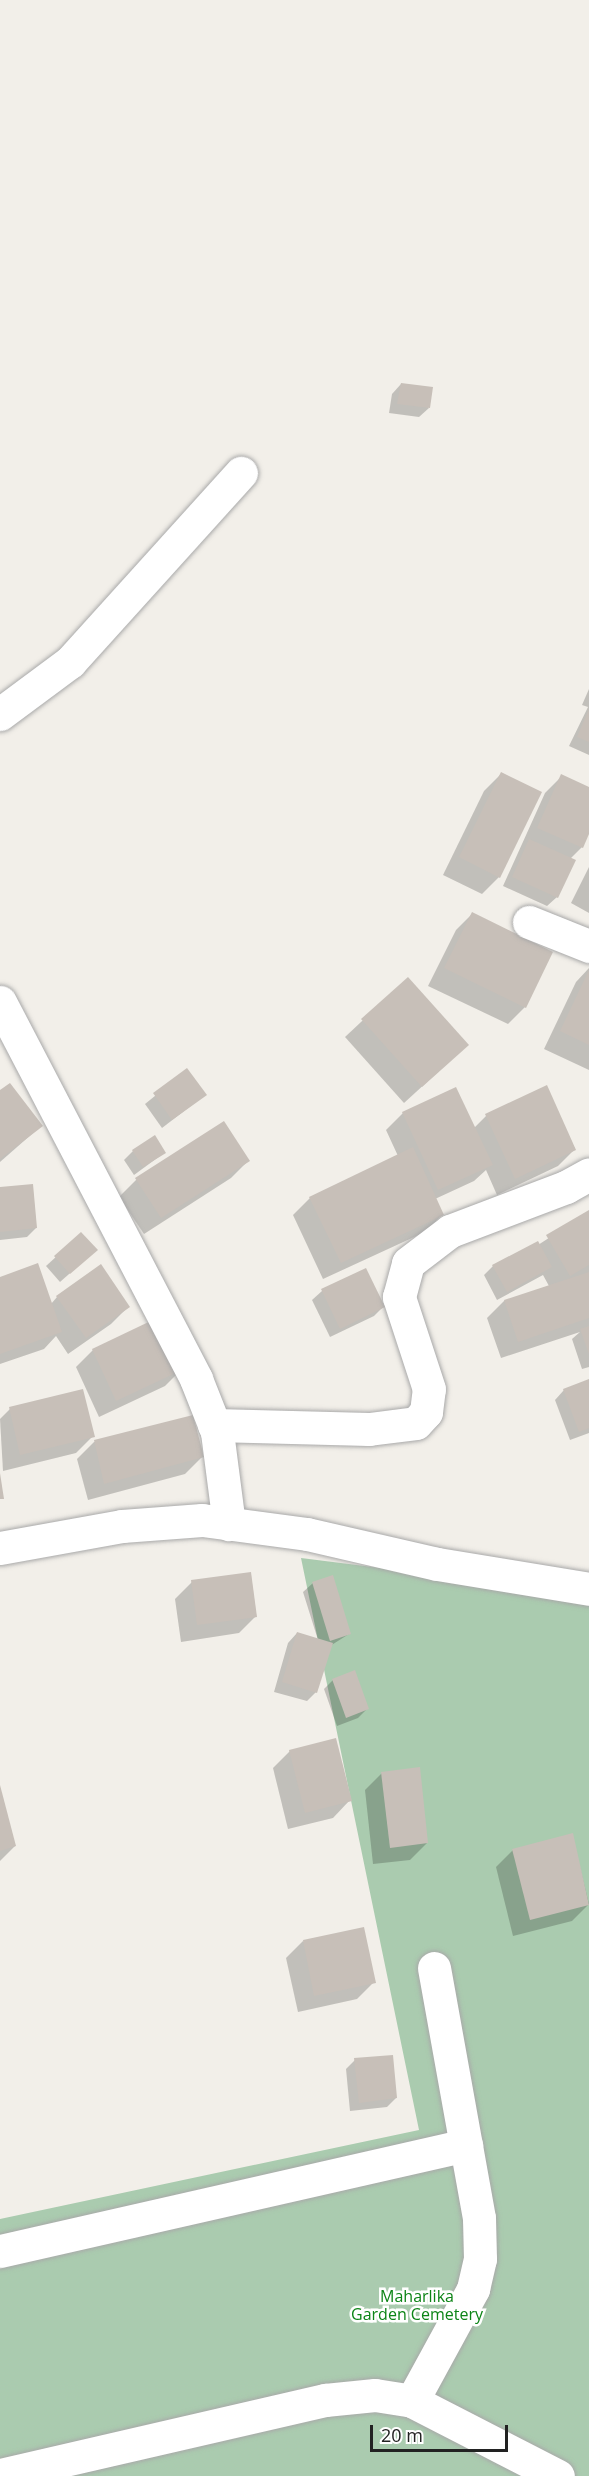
<!DOCTYPE html>
<style>
body{margin:0}
#map{position:relative;width:589px;height:2476px;overflow:hidden;background:#f2efe9;font-family:"Open Sans",sans-serif}
div>[style]{position:absolute}
.cemetery>*{inset:0;background:#aacbaf}
.shadow>*{inset:0;background:#0003}
.building>*{inset:0;background:#c7bfb8}
.roads{filter:drop-shadow(0 0 2px #a9a9a9) drop-shadow(0 0 2px #a9a9a9)}
.minor>*{height:33px;margin:-16.5px;padding:0 16.5px;transform-origin:16.5px;border-radius:16.5px;background:#fff}
span{translate:-50% -50%;white-space:nowrap;text-align:center;line-height:1.15;-webkit-text-stroke:5px #fff;paint-order:stroke}
.park-label{font-size:16px;color:#0c8416}
.scale{position:absolute;left:370px;top:2425px;width:138px;height:27px;box-sizing:border-box;border:3px solid #222;border-top:0;padding-left:8px;font-size:18px;line-height:21px;white-space:nowrap;color:#222;-webkit-text-stroke:4px #fff;paint-order:stroke}
</style>
<div id="map">
<div class="cemetery">
<i style="clip-path:polygon(301px 1558px,524px 1586px,589px 1601px,589px 2476px,0 2476px,0 2219px,419px 2130px)"></i>
</div>
<div class="shadow">
<i style="clip-path:polygon(401px 384px,429px 408px,419px 417px,389px 413px,392px 394px)"></i>
<i style="clip-path:polygon(589px 689px,589px 755px,569px 746px,588px 707px,582px 705px)"></i>
<i style="clip-path:polygon(501px 774px,499px 877px,482px 894px,443px 875px,484px 791px)"></i>
<i style="clip-path:polygon(562px 776px,589px 788px,589px 831px,582px 847px,570px 859px,557px 897px,547px 906px,503px 886px,545px 793px)"></i>
<i style="clip-path:polygon(589px 867px,589px 913px,571px 903px)"></i>
<i style="clip-path:polygon(473px 913px,525px 1007px,508px 1024px,428px 986px,456px 930px)"></i>
<i style="clip-path:polygon(589px 968px,589px 1070px,544px 1049px,576px 982px)"></i>
<i style="clip-path:polygon(407px 979px,450px 1061px,404px 1103px,345px 1037px)"></i>
<i style="clip-path:polygon(187px 1070px,205px 1095px,162px 1128px,145px 1104px)"></i>
<i style="clip-path:polygon(546px 1087px,575px 1149px,558px 1166px,497px 1195px,486px 1170px,474px 1181px,435px 1199px,442px 1215px,425px 1232px,323px 1279px,293px 1215px,310px 1198px,398px 1156px,386px 1130px,403px 1113px,474px 1128px,486px 1116px)"></i>
<i style="clip-path:polygon(0 1092px,41px 1126px,0 1162px)"></i>
<i style="clip-path:polygon(133px 1151px,164px 1153px,134px 1175px,124px 1160px)"></i>
<i style="clip-path:polygon(248px 1161px,231px 1178px,144px 1234px,119px 1197px,136px 1180px)"></i>
<i style="clip-path:polygon(0 1189px,36px 1228px,27px 1237px,0 1240px)"></i>
<i style="clip-path:polygon(589px 1212px,589px 1367px,582px 1369px,572px 1339px,580px 1332px,501px 1358px,487px 1318px,504px 1301px,549px 1286px,543px 1275px,497px 1300px,484px 1275px,493px 1266px,538px 1245px)"></i>
<i style="clip-path:polygon(81px 1234px,86px 1259px,60px 1282px,46px 1266px)"></i>
<i style="clip-path:polygon(366px 1270px,383px 1307px,374px 1316px,330px 1337px,312px 1300px,322px 1291px)"></i>
<i style="clip-path:polygon(0 1279px,51px 1304px,57px 1297px,128px 1307px,111px 1324px,68px 1354px,56px 1336px,44px 1349px,0 1364px)"></i>
<i style="clip-path:polygon(93px 1350px,182px 1369px,165px 1386px,99px 1417px,76px 1367px)"></i>
<i style="clip-path:polygon(589px 1381px,589px 1433px,570px 1440px,555px 1400px,564px 1390px)"></i>
<i style="clip-path:polygon(10px 1409px,93px 1436px,76px 1453px,3px 1471px,0 1419px)"></i>
<i style="clip-path:polygon(192px 1417px,202px 1457px,185px 1474px,88px 1500px,77px 1459px,94px 1442px)"></i>
<i style="clip-path:polygon(192px 1582px,256px 1616px,239px 1633px,181px 1642px,175px 1599px)"></i>
<i style="clip-path:polygon(313px 1583px,349px 1634px,330px 1646px,316px 1692px,307px 1701px,274px 1692px,288px 1643px,297px 1633px,318px 1640px,303px 1592px)"></i>
<i style="clip-path:polygon(333px 1680px,367px 1709px,358px 1718px,337px 1726px,324px 1689px)"></i>
<i style="clip-path:polygon(290px 1751px,350px 1800px,333px 1818px,288px 1829px,273px 1768px)"></i>
<i style="clip-path:polygon(382px 1773px,427px 1843px,410px 1860px,373px 1864px,365px 1790px)"></i>
<i style="clip-path:polygon(0 1788px,15px 1846px,0 1861px)"></i>
<i style="clip-path:polygon(572px 1835px,589px 1904px,572px 1921px,513px 1936px,496px 1867px,513px 1850px)"></i>
<i style="clip-path:polygon(303px 1941px,374px 1982px,357px 1999px,298px 2012px,286px 1958px)"></i>
<i style="clip-path:polygon(355px 2060px,396px 2098px,387px 2107px,350px 2111px,346px 2069px)"></i>
</div>
<div class="building">
<i style="clip-path:polygon(401px 383px,433px 387px,430px 408px,397px 404px)"></i>
<i style="clip-path:polygon(589px 709px,589px 742px,577px 737px)"></i>
<i style="clip-path:polygon(501px 772px,542px 792px,500px 878px,459px 857px)"></i>
<i style="clip-path:polygon(561px 774px,589px 787px,589px 834px,583px 848px,537px 828px)"></i>
<i style="clip-path:polygon(529px 839px,576px 860px,558px 898px,512px 877px)"></i>
<i style="clip-path:polygon(472px 912px,553px 952px,526px 1008px,444px 968px)"></i>
<i style="clip-path:polygon(589px 970px,589px 1045px,560px 1031px)"></i>
<i style="clip-path:polygon(408px 977px,469px 1045px,422px 1087px,361px 1019px)"></i>
<i style="clip-path:polygon(187px 1068px,207px 1095px,172px 1120px,153px 1093px)"></i>
<i style="clip-path:polygon(10px 1083px,43px 1126px,0 1159px,0 1090px)"></i>
<i style="clip-path:polygon(547px 1085px,576px 1150px,515px 1179px,485px 1114px)"></i>
<i style="clip-path:polygon(456px 1087px,493px 1165px,438px 1190px,402px 1112px)"></i>
<i style="clip-path:polygon(224px 1121px,250px 1161px,161px 1218px,135px 1178px)"></i>
<i style="clip-path:polygon(155px 1135px,166px 1153px,143px 1167px,132px 1150px)"></i>
<i style="clip-path:polygon(413px 1147px,444px 1215px,341px 1263px,309px 1197px)"></i>
<i style="clip-path:polygon(33px 1184px,37px 1228px,0 1232px,0 1187px)"></i>
<i style="clip-path:polygon(589px 1210px,589px 1265px,570px 1276px,546px 1235px)"></i>
<i style="clip-path:polygon(81px 1232px,98px 1250px,70px 1274px,54px 1256px)"></i>
<i style="clip-path:polygon(538px 1241px,552px 1267px,507px 1292px,492px 1265px)"></i>
<i style="clip-path:polygon(38px 1263px,62px 1332px,0 1354px,0 1277px)"></i>
<i style="clip-path:polygon(101px 1264px,130px 1307px,86px 1338px,56px 1296px)"></i>
<i style="clip-path:polygon(366px 1268px,385px 1307px,340px 1329px,321px 1289px)"></i>
<i style="clip-path:polygon(589px 1272px,589px 1318px,518px 1342px,504px 1300px)"></i>
<i style="clip-path:polygon(159px 1317px,184px 1369px,116px 1401px,92px 1349px)"></i>
<i style="clip-path:polygon(589px 1326px,589px 1354px,580px 1329px)"></i>
<i style="clip-path:polygon(589px 1379px,589px 1428px,579px 1432px,563px 1389px)"></i>
<i style="clip-path:polygon(83px 1389px,95px 1437px,20px 1455px,9px 1407px)"></i>
<i style="clip-path:polygon(193px 1415px,204px 1457px,104px 1484px,94px 1440px)"></i>
<i style="clip-path:polygon(0 1473px,4px 1499px,0 1499px)"></i>
<i style="clip-path:polygon(251px 1572px,257px 1617px,197px 1625px,191px 1580px)"></i>
<i style="clip-path:polygon(333px 1575px,351px 1634px,330px 1641px,312px 1582px)"></i>
<i style="clip-path:polygon(297px 1632px,333px 1643px,317px 1693px,282px 1682px)"></i>
<i style="clip-path:polygon(355px 1670px,369px 1709px,346px 1718px,332px 1679px)"></i>
<i style="clip-path:polygon(336px 1738px,352px 1801px,305px 1813px,289px 1750px)"></i>
<i style="clip-path:polygon(420px 1767px,428px 1843px,390px 1848px,381px 1772px)"></i>
<i style="clip-path:polygon(0 1785px,16px 1846px,0 1851px)"></i>
<i style="clip-path:polygon(573px 1833px,589px 1905px,530px 1920px,512px 1849px)"></i>
<i style="clip-path:polygon(364px 1927px,376px 1983px,314px 1996px,303px 1940px)"></i>
<i style="clip-path:polygon(393px 2055px,397px 2098px,359px 2103px,354px 2058px)"></i>
</div>
<div class="roads">
<div class="minor">
<i style="left:0;top:714px;width:87px;rotate:-36.6deg"></i>
<i style="left:70px;top:662px;width:255px;rotate:-47.9deg"></i>
<i style="left:529px;top:922px;width:65px;rotate:21.8deg"></i>
<i style="left:0;top:1002px;width:425px;rotate:62.5deg"></i>
<i style="left:196px;top:1379px;width:57px;rotate:68.4deg"></i>
<i style="left:217px;top:1432px;width:93px;rotate:82.6deg"></i>
<i style="left:214px;top:1425px;width:155px;rotate:1.5deg"></i>
<i style="left:369px;top:1429px;width:47px;rotate:-7.3deg"></i>
<i style="left:416px;top:1423px;width:15px;rotate:-48deg"></i>
<i style="left:426px;top:1412px;width:23px;rotate:-83deg"></i>
<i style="left:429px;top:1389px;width:97px;rotate:-108.1deg"></i>
<i style="left:399px;top:1297px;width:35px;rotate:-75deg"></i>
<i style="left:408px;top:1263px;width:53px;rotate:-37.3deg"></i>
<i style="left:450px;top:1231px;width:124px;rotate:-20.8deg"></i>
<i style="left:566px;top:1187px;width:26px;rotate:-29deg"></i>
<i style="left:0;top:1548px;width:124px;rotate:-10.2deg"></i>
<i style="left:122px;top:1526px;width:80px;rotate:-4.3deg"></i>
<i style="left:202px;top:1520px;width:106px;rotate:7.6deg"></i>
<i style="left:307px;top:1534px;width:133px;rotate:13deg"></i>
<i style="left:437px;top:1564px;width:154px;rotate:9.3deg"></i>
<i style="left:0;top:2251px;width:478px;rotate:-12.8deg"></i>
<i style="left:412px;top:2401px;width:128px;rotate:-61.4deg"></i>
<i style="left:473px;top:2289px;width:31px;rotate:-77deg"></i>
<i style="left:480px;top:2259px;width:41px;rotate:-91.4deg"></i>
<i style="left:479px;top:2218px;width:254px;rotate:-100.2deg"></i>
<i style="left:0;top:2475px;width:334px;rotate:-13deg"></i>
<i style="left:325px;top:2400px;width:50px;rotate:-5.7deg"></i>
<i style="left:375px;top:2395px;width:37px;rotate:9deg"></i>
<i style="left:412px;top:2401px;width:164px;rotate:27.2deg"></i>
</div>
</div>
<div class="park-label">
<span style="left:417px;top:2305px">Maharlika<br>Garden Cemetery</span>
</div>
<div class="scale">20 m</div>
</div>
